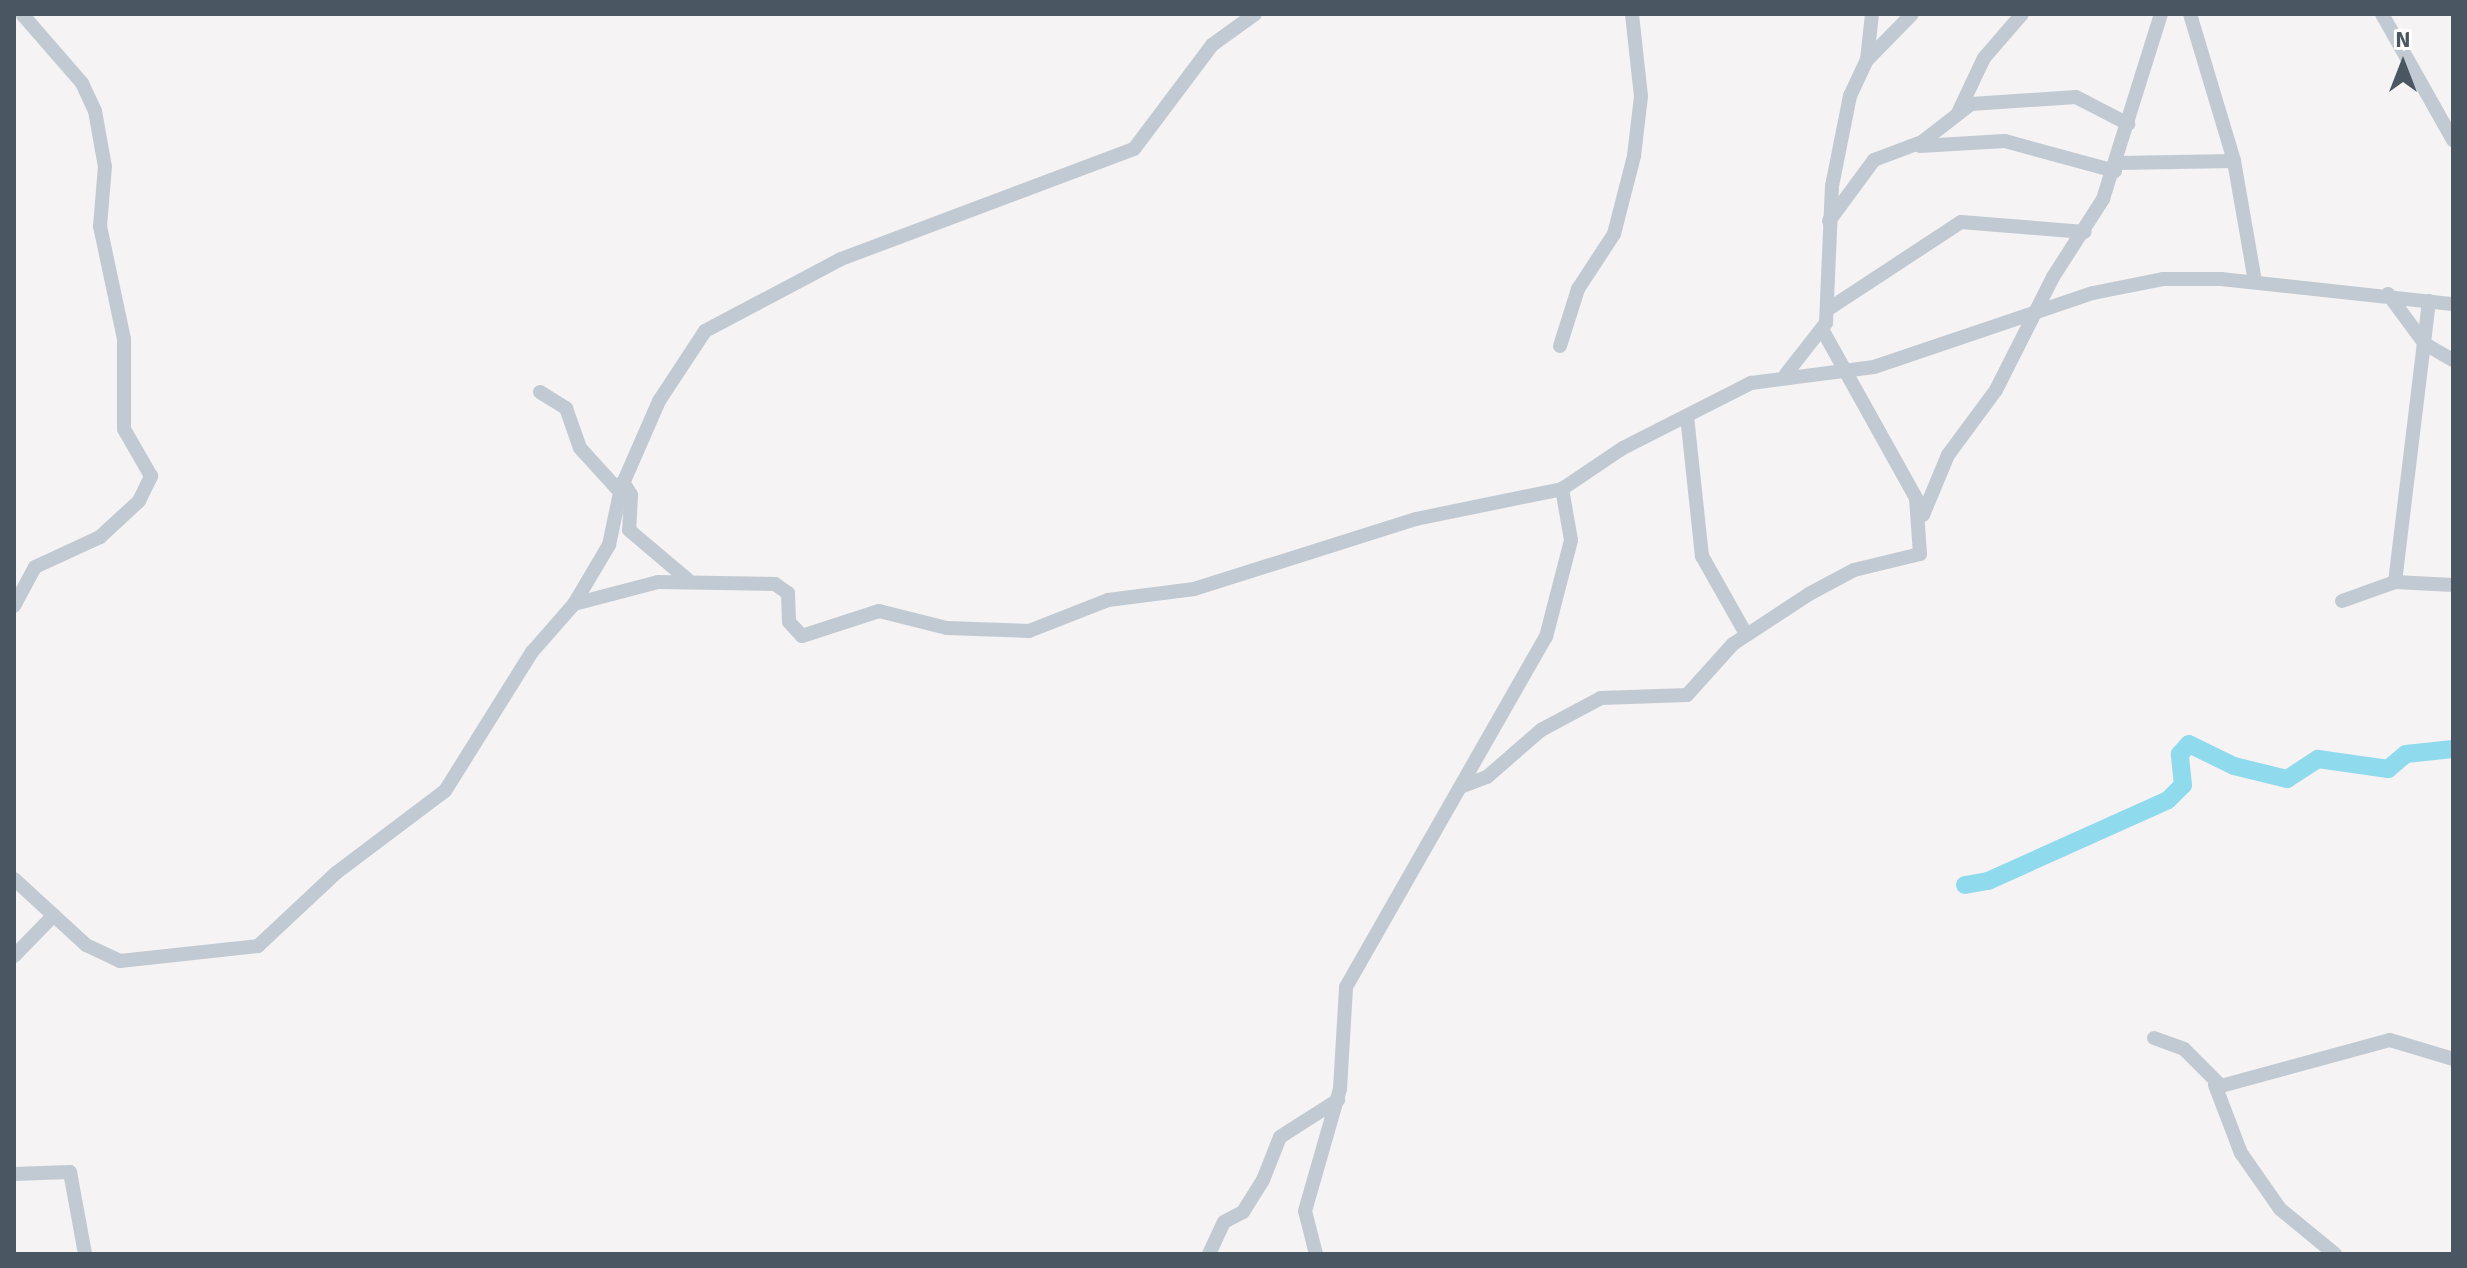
<!DOCTYPE html>
<style>
body{margin:0}
#map{position:relative;width:2467px;height:1268px;overflow:hidden;background:#f5f3f3;font-family:Signika,sans-serif}
div>[style]{position:absolute}
.river>*{height:18px;margin:-9px;padding:0 9px;transform-origin:9px;border-radius:9px;background:#90daee}
.minor>*{height:14px;margin:-7px;padding:0 7px;transform-origin:7px;border-radius:7px;background:#c1cad2}
span{translate:-50% -50%;white-space:nowrap;text-align:center;line-height:1.15;-webkit-text-stroke:8px #fff;paint-order:stroke}
.frame{position:absolute;inset:0;border:16px solid #4a5661;pointer-events:none}
.north{position:absolute;left:2363px;top:24px;width:80px;height:80px;-webkit-text-stroke:6px #fff;paint-order:stroke;rotate:0deg;font-size:22px;font-weight:700;line-height:32px;text-align:center;color:#4a5661}
.north::after{content:'';display:block;margin:auto;width:28px;height:36px;background:#4a5661;clip-path:polygon(50% 0,100% 100%,50% 72%,0 100%)}
</style>
<div id="map">
<div class="river">
<i style="left:1965px;top:885px;width:23px;rotate:-10deg"></i>
<i style="left:1988px;top:881px;width:197px;rotate:-24.2deg"></i>
<i style="left:2168px;top:800px;width:21px;rotate:-45deg"></i>
<i style="left:2183px;top:785px;width:31px;rotate:-96deg"></i>
<i style="left:2180px;top:754px;width:13px;rotate:-48deg"></i>
<i style="left:2189px;top:744px;width:50px;rotate:26.1deg"></i>
<i style="left:2234px;top:766px;width:55px;rotate:13.8deg"></i>
<i style="left:2287px;top:779px;width:37px;rotate:-33deg"></i>
<i style="left:2318px;top:759px;width:71px;rotate:8.1deg"></i>
<i style="left:2388px;top:769px;width:23px;rotate:-40deg"></i>
<i style="left:2406px;top:754px;width:47px;rotate:-6.1deg"></i>
</div>
<div class="minor">
<i style="left:2190px;top:14px;width:153px;rotate:73.3deg"></i>
<i style="left:2234px;top:161px;width:122px;rotate:80.1deg"></i>
<i style="left:2382px;top:14px;width:145px;rotate:60.6deg"></i>
<i style="left:1867px;top:60px;width:46px;rotate:-83.8deg"></i>
<i style="left:1958px;top:113px;width:61px;rotate:-64.7deg"></i>
<i style="left:1984px;top:58px;width:58px;rotate:-49.2deg"></i>
<i style="left:1920px;top:146px;width:85px;rotate:-3.4deg"></i>
<i style="left:2005px;top:141px;width:114px;rotate:15.3deg"></i>
<i style="left:2118px;top:163px;width:116px;rotate:-1deg"></i>
<i style="left:1829px;top:221px;width:76px;rotate:-53.6deg"></i>
<i style="left:1874px;top:160px;width:51px;rotate:-20.6deg"></i>
<i style="left:1922px;top:142px;width:62px;rotate:-37.8deg"></i>
<i style="left:1971px;top:104px;width:105px;rotate:-3.8deg"></i>
<i style="left:2076px;top:97px;width:59px;rotate:27.4deg"></i>
<i style="left:2388px;top:294px;width:62px;rotate:53.5deg"></i>
<i style="left:2425px;top:344px;width:32px;rotate:30deg"></i>
<i style="left:1827px;top:310px;width:160px;rotate:-33.3deg"></i>
<i style="left:1961px;top:222px;width:124px;rotate:4.6deg"></i>
<i style="left:1560px;top:346px;width:60px;rotate:-72.5deg"></i>
<i style="left:1578px;top:289px;width:66px;rotate:-56.8deg"></i>
<i style="left:1614px;top:234px;width:81px;rotate:-75.6deg"></i>
<i style="left:1634px;top:156px;width:60px;rotate:-83.3deg"></i>
<i style="left:1641px;top:96px;width:82px;rotate:-96.3deg"></i>
<i style="left:1786px;top:374px;width:65px;rotate:-51.9deg"></i>
<i style="left:1826px;top:323px;width:137px;rotate:-87.5deg"></i>
<i style="left:1832px;top:186px;width:92px;rotate:-78.7deg"></i>
<i style="left:1850px;top:96px;width:40px;rotate:-65deg"></i>
<i style="left:1867px;top:60px;width:64px;rotate:-45.6deg"></i>
<i style="left:540px;top:392px;width:31px;rotate:32deg"></i>
<i style="left:566px;top:408px;width:42px;rotate:70.7deg"></i>
<i style="left:580px;top:448px;width:59px;rotate:47.7deg"></i>
<i style="left:1687px;top:416px;width:141px;rotate:83.9deg"></i>
<i style="left:1702px;top:556px;width:90px;rotate:60.6deg"></i>
<i style="left:623px;top:482px;width:15px;rotate:58deg"></i>
<i style="left:631px;top:495px;width:35px;rotate:93deg"></i>
<i style="left:629px;top:530px;width:76px;rotate:40.2deg"></i>
<i style="left:1923px;top:515px;width:65px;rotate:-67.4deg"></i>
<i style="left:1948px;top:455px;width:81px;rotate:-53.6deg"></i>
<i style="left:1996px;top:390px;width:127px;rotate:-63.2deg"></i>
<i style="left:2053px;top:277px;width:93px;rotate:-57.3deg"></i>
<i style="left:2103px;top:199px;width:194px;rotate:-72.6deg"></i>
<i style="left:2395px;top:582px;width:58px;rotate:3deg"></i>
<i style="left:2342px;top:601px;width:56px;rotate:-19.7deg"></i>
<i style="left:2395px;top:582px;width:283px;rotate:-83.1deg"></i>
<i style="left:574px;top:604px;width:69px;rotate:-59.3deg"></i>
<i style="left:609px;top:545px;width:58px;rotate:-78.1deg"></i>
<i style="left:621px;top:488px;width:95px;rotate:-66.4deg"></i>
<i style="left:659px;top:401px;width:84px;rotate:-56.7deg"></i>
<i style="left:705px;top:331px;width:154px;rotate:-27.9deg"></i>
<i style="left:841px;top:259px;width:313px;rotate:-20.6deg"></i>
<i style="left:1134px;top:149px;width:130px;rotate:-53.1deg"></i>
<i style="left:1212px;top:45px;width:53px;rotate:-35.8deg"></i>
<i style="left:14px;top:606px;width:44px;rotate:-61.7deg"></i>
<i style="left:35px;top:567px;width:72px;rotate:-24.8deg"></i>
<i style="left:100px;top:537px;width:53px;rotate:-42.7deg"></i>
<i style="left:139px;top:501px;width:28px;rotate:-64deg"></i>
<i style="left:151px;top:476px;width:54px;rotate:-119.9deg"></i>
<i style="left:124px;top:429px;width:90px;rotate:-90deg"></i>
<i style="left:124px;top:339px;width:116px;rotate:-102deg"></i>
<i style="left:100px;top:226px;width:59px;rotate:-85.2deg"></i>
<i style="left:105px;top:167px;width:57px;rotate:-100.1deg"></i>
<i style="left:95px;top:111px;width:31px;rotate:-115deg"></i>
<i style="left:82px;top:83px;width:91px;rotate:-131deg"></i>
<i style="left:1463px;top:786px;width:26px;rotate:-21deg"></i>
<i style="left:1487px;top:777px;width:72px;rotate:-41deg"></i>
<i style="left:1541px;top:730px;width:68px;rotate:-28.1deg"></i>
<i style="left:1601px;top:698px;width:86px;rotate:-2deg"></i>
<i style="left:1687px;top:695px;width:69px;rotate:-48deg"></i>
<i style="left:1733px;top:644px;width:91px;rotate:-33.3deg"></i>
<i style="left:1809px;top:594px;width:51px;rotate:-28.1deg"></i>
<i style="left:1854px;top:570px;width:68px;rotate:-13.6deg"></i>
<i style="left:1920px;top:554px;width:56px;rotate:-94.1deg"></i>
<i style="left:1916px;top:498px;width:191px;rotate:-119.1deg"></i>
<i style="left:14px;top:879px;width:98px;rotate:42.5deg"></i>
<i style="left:86px;top:945px;width:38px;rotate:25deg"></i>
<i style="left:120px;top:961px;width:139px;rotate:-6.2deg"></i>
<i style="left:258px;top:946px;width:107px;rotate:-43.1deg"></i>
<i style="left:336px;top:873px;width:136px;rotate:-37deg"></i>
<i style="left:445px;top:791px;width:164px;rotate:-58deg"></i>
<i style="left:532px;top:652px;width:64px;rotate:-48.8deg"></i>
<i style="left:574px;top:604px;width:87px;rotate:-14.7deg"></i>
<i style="left:658px;top:582px;width:117px;rotate:1deg"></i>
<i style="left:775px;top:584px;width:16px;rotate:35deg"></i>
<i style="left:788px;top:593px;width:29px;rotate:88deg"></i>
<i style="left:789px;top:622px;width:19px;rotate:47deg"></i>
<i style="left:802px;top:636px;width:81px;rotate:-18deg"></i>
<i style="left:879px;top:611px;width:70px;rotate:14deg"></i>
<i style="left:947px;top:628px;width:82px;rotate:2.1deg"></i>
<i style="left:1029px;top:631px;width:85px;rotate:-21.4deg"></i>
<i style="left:1108px;top:600px;width:87px;rotate:-7.3deg"></i>
<i style="left:1194px;top:589px;width:233px;rotate:-17.5deg"></i>
<i style="left:1416px;top:519px;width:149px;rotate:-11.6deg"></i>
<i style="left:1562px;top:489px;width:73px;rotate:-33.9deg"></i>
<i style="left:1623px;top:448px;width:144px;rotate:-26.9deg"></i>
<i style="left:1751px;top:383px;width:124px;rotate:-7.4deg"></i>
<i style="left:1874px;top:367px;width:231px;rotate:-18.7deg"></i>
<i style="left:2093px;top:293px;width:71px;rotate:-11.3deg"></i>
<i style="left:2163px;top:279px;width:58px"></i>
<i style="left:2221px;top:279px;width:233px;rotate:6.2deg"></i>
<i style="left:14px;top:956px;width:57px;rotate:-45.7deg"></i>
<i style="left:2154px;top:1038px;width:32px;rotate:20deg"></i>
<i style="left:2184px;top:1049px;width:52px;rotate:45deg"></i>
<i style="left:2221px;top:1086px;width:175px;rotate:-15.2deg"></i>
<i style="left:2390px;top:1040px;width:66px;rotate:16.8deg"></i>
<i style="left:2215px;top:1085px;width:73px;rotate:69.1deg"></i>
<i style="left:2241px;top:1153px;width:68px;rotate:55.1deg"></i>
<i style="left:2280px;top:1209px;width:71px;rotate:39.3deg"></i>
<i style="left:14px;top:1174px;width:56px;rotate:-2deg"></i>
<i style="left:70px;top:1172px;width:83px;rotate:79.6deg"></i>
<i style="left:1209px;top:1254px;width:35px;rotate:-65deg"></i>
<i style="left:1224px;top:1222px;width:21px;rotate:-28deg"></i>
<i style="left:1243px;top:1212px;width:38px;rotate:-58deg"></i>
<i style="left:1263px;top:1180px;width:46px;rotate:-68.4deg"></i>
<i style="left:1280px;top:1137px;width:69px;rotate:-32.5deg"></i>
<i style="left:1316px;top:1254px;width:44px;rotate:-104.3deg"></i>
<i style="left:1305px;top:1211px;width:127px;rotate:-74deg"></i>
<i style="left:1340px;top:1089px;width:102px;rotate:-86.6deg"></i>
<i style="left:1346px;top:987px;width:403px;rotate:-60.3deg"></i>
<i style="left:1546px;top:637px;width:100px;rotate:-75.5deg"></i>
<i style="left:1571px;top:540px;width:52px;rotate:-100deg"></i>
</div>
<div class="frame"></div>
<div class="north">N</div>
</div>
